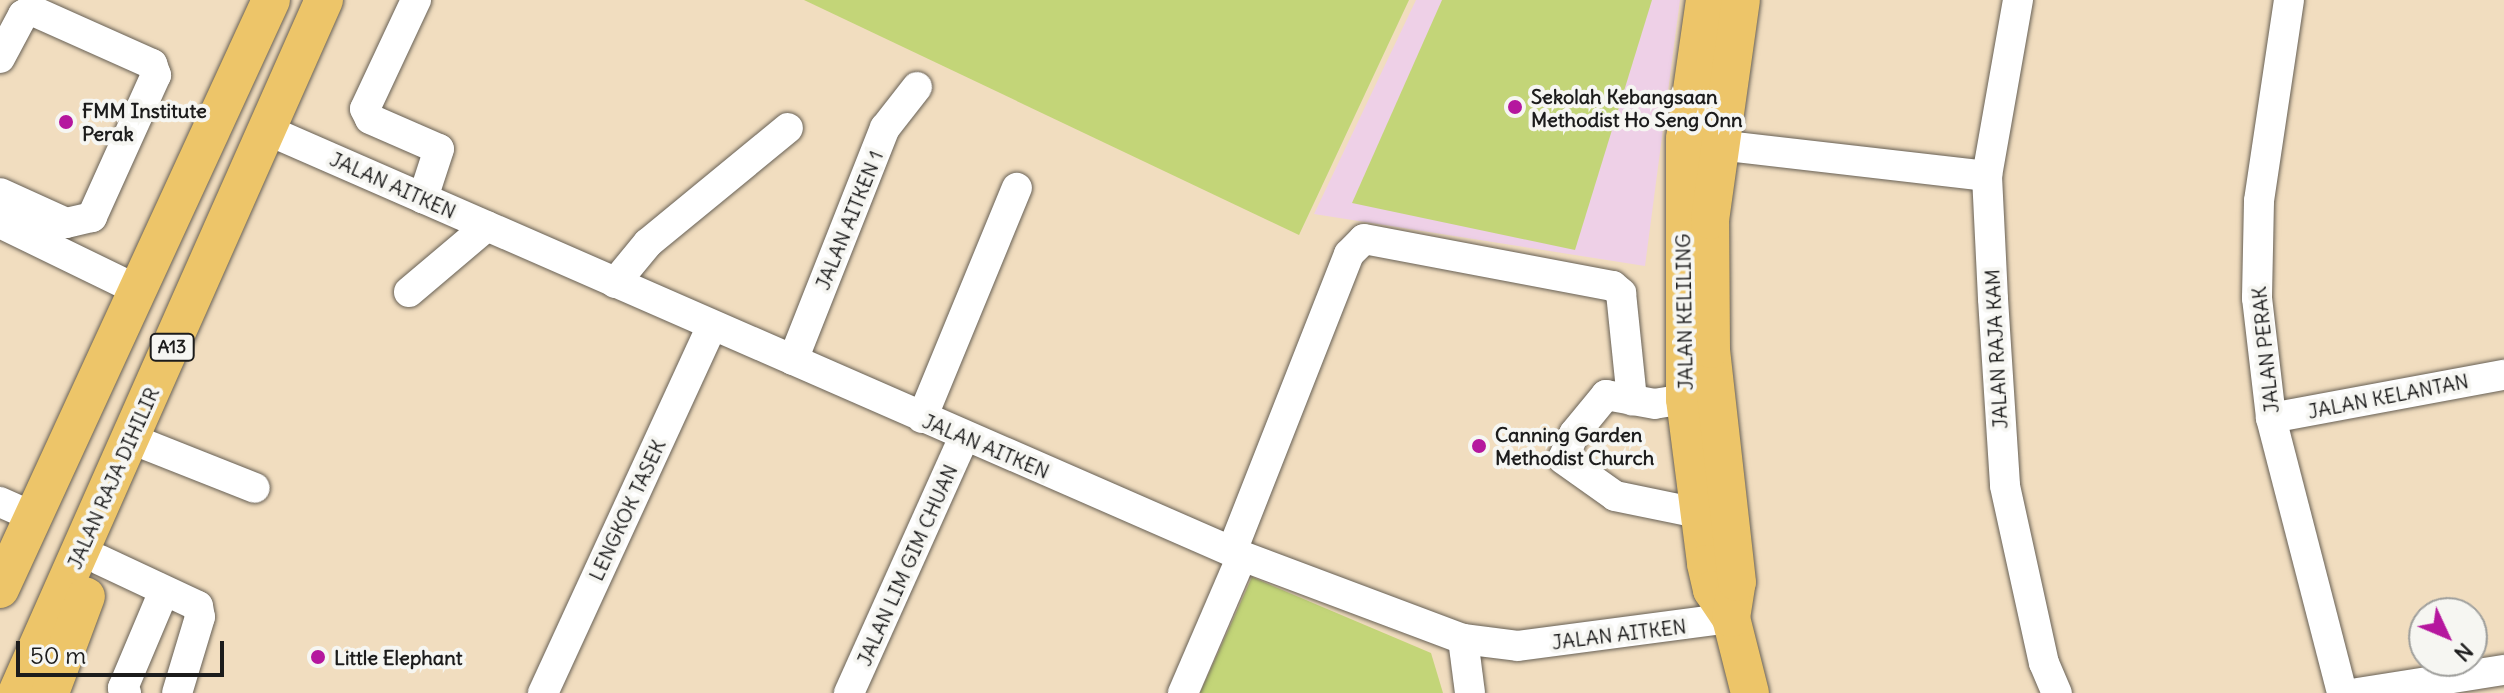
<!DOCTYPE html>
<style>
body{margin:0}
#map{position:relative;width:2504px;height:693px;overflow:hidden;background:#f1ddbf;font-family:Delius,sans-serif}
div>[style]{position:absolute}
.built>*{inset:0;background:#eed0e7}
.green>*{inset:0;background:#c3d578}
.roads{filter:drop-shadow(0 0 2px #676055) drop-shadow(0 0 2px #676055)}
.minor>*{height:30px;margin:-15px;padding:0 15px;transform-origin:15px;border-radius:15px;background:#fff}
.major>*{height:38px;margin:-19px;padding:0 19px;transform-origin:19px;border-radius:19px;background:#edc569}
.dots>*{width:22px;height:22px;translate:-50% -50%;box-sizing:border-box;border:4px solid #f6f6f2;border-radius:50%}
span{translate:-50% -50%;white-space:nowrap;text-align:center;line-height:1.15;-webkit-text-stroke:8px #f6f6f2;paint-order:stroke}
.shield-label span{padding:2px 6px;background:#f6f6f2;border:2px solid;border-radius:6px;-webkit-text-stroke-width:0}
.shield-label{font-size:18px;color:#1c1c1c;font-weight:700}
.poi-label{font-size:20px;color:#1c1c1c;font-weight:700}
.left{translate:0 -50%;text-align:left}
.street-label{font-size:20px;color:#1c1c1c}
.north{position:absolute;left:2408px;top:597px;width:80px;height:80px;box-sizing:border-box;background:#f6f6f2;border:2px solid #9f9f9c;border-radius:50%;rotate:134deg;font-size:22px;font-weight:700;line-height:32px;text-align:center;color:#1c1c1c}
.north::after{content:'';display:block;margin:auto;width:28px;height:36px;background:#b5179e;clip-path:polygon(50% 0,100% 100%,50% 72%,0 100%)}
.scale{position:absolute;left:16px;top:641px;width:208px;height:36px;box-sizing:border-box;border:4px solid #1c1c1c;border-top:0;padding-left:10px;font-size:24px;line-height:28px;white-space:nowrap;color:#1c1c1c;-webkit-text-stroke:6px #f6f6f2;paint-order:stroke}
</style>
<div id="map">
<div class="built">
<i style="clip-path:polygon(1416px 0,1680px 0,1645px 266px,1314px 214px)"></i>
</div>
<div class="green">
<i style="clip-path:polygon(804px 0,1409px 0,1299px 235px)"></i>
<i style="clip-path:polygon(1442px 0,1652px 0,1575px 250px,1352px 203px)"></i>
<i style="clip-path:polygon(1252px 577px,1431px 653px,1443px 693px,1200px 693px)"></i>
</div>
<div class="roads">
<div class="minor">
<i style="left:416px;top:0;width:120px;rotate:115.1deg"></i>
<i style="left:365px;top:109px;width:11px;rotate:63deg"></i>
<i style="left:370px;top:119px;width:75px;rotate:23.5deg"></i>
<i style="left:439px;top:149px;width:52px;rotate:108.1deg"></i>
<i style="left:2018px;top:0;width:179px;rotate:100deg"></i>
<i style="left:1987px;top:176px;width:123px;rotate:87.2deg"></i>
<i style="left:1993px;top:299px;width:187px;rotate:86.3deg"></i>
<i style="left:2005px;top:486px;width:181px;rotate:77.6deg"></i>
<i style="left:2044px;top:663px;width:33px;rotate:67deg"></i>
<i style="left:2289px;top:0;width:203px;rotate:98.5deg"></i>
<i style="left:2259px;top:201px;width:97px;rotate:91.2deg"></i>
<i style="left:2257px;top:298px;width:121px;rotate:83.3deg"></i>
<i style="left:2271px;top:418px;width:284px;rotate:75.5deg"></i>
<i style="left:0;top:58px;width:49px;rotate:-61.9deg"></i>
<i style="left:23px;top:15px;width:9px;rotate:-32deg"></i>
<i style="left:31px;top:10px;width:133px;rotate:24.1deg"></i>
<i style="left:152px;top:64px;width:12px;rotate:70deg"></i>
<i style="left:156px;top:75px;width:156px;rotate:114.3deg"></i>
<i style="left:92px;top:217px;width:27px;rotate:167deg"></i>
<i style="left:66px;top:223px;width:72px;rotate:-155.6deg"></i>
<i style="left:267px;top:130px;width:1064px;rotate:23.6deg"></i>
<i style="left:1242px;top:556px;width:236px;rotate:20.6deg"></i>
<i style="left:1463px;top:639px;width:55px;rotate:7.3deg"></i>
<i style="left:1518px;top:646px;width:215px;rotate:-7.5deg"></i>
<i style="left:1719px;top:145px;width:270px;rotate:6.6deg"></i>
<i style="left:0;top:223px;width:156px;rotate:25.9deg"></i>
<i style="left:615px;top:283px;width:52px;rotate:-50.5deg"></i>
<i style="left:648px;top:243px;width:181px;rotate:-39.4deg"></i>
<i style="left:409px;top:292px;width:102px;rotate:-40.2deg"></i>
<i style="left:793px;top:360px;width:250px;rotate:-68.4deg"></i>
<i style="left:885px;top:128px;width:52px;rotate:-52deg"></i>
<i style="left:1685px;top:399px;width:30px;rotate:171deg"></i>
<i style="left:1655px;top:404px;width:50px;rotate:-169.6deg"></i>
<i style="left:1606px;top:395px;width:50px;rotate:129.4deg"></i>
<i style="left:1574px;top:434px;width:27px;rotate:114deg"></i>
<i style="left:1563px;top:459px;width:64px;rotate:35.4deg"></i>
<i style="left:1615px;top:496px;width:85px;rotate:11.6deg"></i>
<i style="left:922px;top:418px;width:249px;rotate:-67.6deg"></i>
<i style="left:2271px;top:418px;width:237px;rotate:-10.5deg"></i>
<i style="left:144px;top:444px;width:119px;rotate:21.6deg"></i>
<i style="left:0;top:502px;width:37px;rotate:24deg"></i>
<i style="left:1232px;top:551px;width:319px;rotate:-68.5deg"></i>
<i style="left:1349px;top:254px;width:21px;rotate:-45deg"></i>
<i style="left:1364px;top:239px;width:253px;rotate:10.7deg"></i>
<i style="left:1613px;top:286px;width:11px;rotate:41deg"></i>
<i style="left:1621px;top:293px;width:108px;rotate:84.1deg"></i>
<i style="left:100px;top:560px;width:108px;rotate:25.1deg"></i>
<i style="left:198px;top:606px;width:11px;rotate:80deg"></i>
<i style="left:200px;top:617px;width:79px;rotate:106.8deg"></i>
<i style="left:1463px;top:639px;width:54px;rotate:82.6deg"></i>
<i style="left:126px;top:693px;width:6px;rotate:-121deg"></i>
<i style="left:123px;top:688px;width:105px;rotate:-67.1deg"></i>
<i style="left:543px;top:693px;width:402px;rotate:-65.3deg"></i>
<i style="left:849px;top:693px;width:281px;rotate:-65.8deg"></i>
<i style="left:1183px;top:693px;width:149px;rotate:-66.7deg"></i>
<i style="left:2358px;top:693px;width:148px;rotate:-9deg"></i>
</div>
<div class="major">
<i style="left:1705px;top:0;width:140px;rotate:98.2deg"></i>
<i style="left:1685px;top:139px;width:260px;rotate:90deg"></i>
<i style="left:1685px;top:399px;width:166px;rotate:82.7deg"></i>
<i style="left:1706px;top:564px;width:27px;rotate:77deg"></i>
<i style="left:1712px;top:590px;width:34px;rotate:56deg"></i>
<i style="left:1731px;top:618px;width:77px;rotate:75.8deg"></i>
<i style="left:0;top:589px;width:648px;rotate:-65.29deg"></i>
<i style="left:1731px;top:618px;width:36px;rotate:-81deg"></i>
<i style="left:1737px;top:582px;width:234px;rotate:-96.4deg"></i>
<i style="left:1711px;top:349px;width:129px;rotate:-90.4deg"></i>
<i style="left:1710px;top:220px;width:222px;rotate:-82deg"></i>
<i style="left:17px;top:693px;width:758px;rotate:-66.11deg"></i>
<i style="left:50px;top:693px;width:103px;rotate:-69.6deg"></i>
</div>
</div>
<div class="dots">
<i style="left:1515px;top:107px;background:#b5179e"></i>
<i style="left:66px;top:122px;background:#b5179e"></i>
<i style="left:1479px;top:446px;background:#b5179e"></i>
<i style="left:318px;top:657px;background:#b5179e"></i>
</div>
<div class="shield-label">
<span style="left:172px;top:347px">A13</span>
</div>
<div class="poi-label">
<span class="left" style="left:1531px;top:108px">Sekolah Kebangsaan<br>Methodist Ho Seng Onn</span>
<span class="left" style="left:82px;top:122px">FMM Institute<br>Perak</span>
<span class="left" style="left:1495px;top:446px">Canning Garden<br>Methodist Church</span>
<span class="left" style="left:334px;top:657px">Little Elephant</span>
</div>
<div class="street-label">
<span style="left:393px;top:185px;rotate:24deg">JALAN AITKEN</span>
<span style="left:849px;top:220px;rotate:-68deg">JALAN AITKEN 1</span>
<span style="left:1684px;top:312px;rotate:-91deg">JALAN KELILING</span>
<span style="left:1996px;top:349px;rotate:-93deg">JALAN RAJA KAM</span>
<span style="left:2265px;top:350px;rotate:-96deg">JALAN PERAK</span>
<span style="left:2388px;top:396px;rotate:-11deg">JALAN KELANTAN</span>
<span style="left:986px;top:446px;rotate:23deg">JALAN AITKEN</span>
<span style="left:113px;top:478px;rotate:-66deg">JALAN RAJA DIHILIR</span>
<span style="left:627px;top:510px;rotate:-65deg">LENGKOK TASEK</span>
<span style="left:907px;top:565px;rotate:-66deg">JALAN LIM GIM CHUAN</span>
<span style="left:1619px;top:634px;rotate:-7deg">JALAN AITKEN</span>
</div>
<div class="north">N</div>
<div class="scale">50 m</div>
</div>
